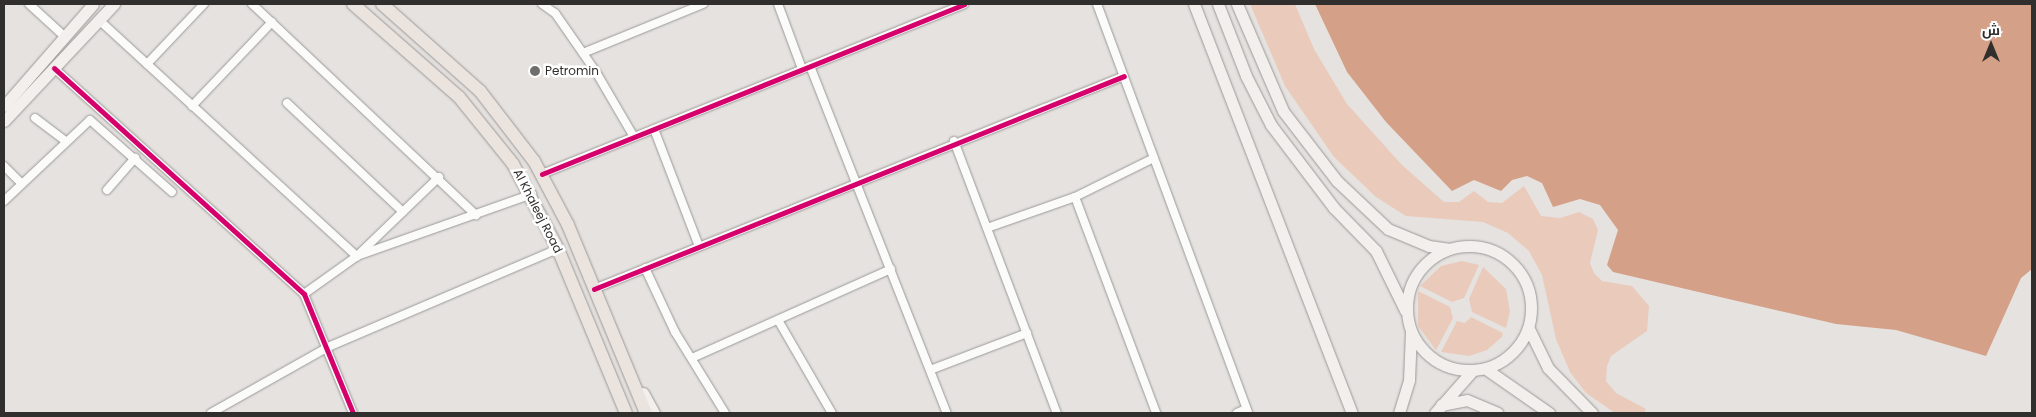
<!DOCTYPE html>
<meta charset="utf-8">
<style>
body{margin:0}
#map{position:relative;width:2036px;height:417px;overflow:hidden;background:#e5e2e0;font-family:Poppins,Cairo,sans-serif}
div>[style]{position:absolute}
.green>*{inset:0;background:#eacbbb}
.water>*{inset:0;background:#d4a087}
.roads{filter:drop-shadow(0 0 1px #9b9997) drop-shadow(0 0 1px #9b9997)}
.street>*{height:8px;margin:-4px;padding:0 4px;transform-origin:4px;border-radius:4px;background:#fbfbfa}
.secondary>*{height:11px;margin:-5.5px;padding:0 5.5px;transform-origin:5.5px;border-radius:5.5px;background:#f2efed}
.secondary>.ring{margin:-5.5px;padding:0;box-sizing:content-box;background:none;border:11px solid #f2efed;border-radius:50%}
.primary>*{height:12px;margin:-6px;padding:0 6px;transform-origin:6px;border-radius:6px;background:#eae3de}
.cycleway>*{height:5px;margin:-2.5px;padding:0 2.5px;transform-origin:2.5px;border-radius:2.5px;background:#d6006c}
.dots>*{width:14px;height:14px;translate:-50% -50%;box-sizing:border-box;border:2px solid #fff;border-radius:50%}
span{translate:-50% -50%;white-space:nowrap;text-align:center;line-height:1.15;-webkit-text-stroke:5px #fff;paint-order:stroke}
.poi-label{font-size:12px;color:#312f2e}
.left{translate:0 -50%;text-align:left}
.street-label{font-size:12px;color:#312f2e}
.frame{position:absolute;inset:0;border:5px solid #312f2e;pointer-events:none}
.north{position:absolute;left:1966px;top:20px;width:50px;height:50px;-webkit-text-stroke:4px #fff;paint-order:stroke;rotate:0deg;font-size:14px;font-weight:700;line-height:20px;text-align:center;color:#312f2e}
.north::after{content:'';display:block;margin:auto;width:18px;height:22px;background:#312f2e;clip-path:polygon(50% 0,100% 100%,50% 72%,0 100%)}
</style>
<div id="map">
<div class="green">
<i style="clip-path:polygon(1250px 4px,1295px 4px,1314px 49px,1347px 104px,1402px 165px,1444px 202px,1459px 202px,1474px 191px,1488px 202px,1502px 203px,1524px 186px,1541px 216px,1560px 218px,1579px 212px,1593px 219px,1598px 230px,1590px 263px,1594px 273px,1602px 281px,1632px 286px,1649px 306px,1647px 331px,1611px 356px,1607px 366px,1606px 381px,1616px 393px,1646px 409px,1644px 413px,1615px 413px,1586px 393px,1570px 372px,1556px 339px,1542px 275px,1529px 251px,1508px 233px,1483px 222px,1406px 216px,1376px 197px,1334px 157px,1285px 86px)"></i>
<i style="clip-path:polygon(1462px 261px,1479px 265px,1464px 298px,1452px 302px,1420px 286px,1441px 266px)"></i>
<i style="clip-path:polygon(1483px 267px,1506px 289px,1510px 311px,1506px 328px,1472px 312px,1469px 299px)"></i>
<i style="clip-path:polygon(1418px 291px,1450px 307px,1453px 318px,1436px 350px,1418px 326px)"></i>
<i style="clip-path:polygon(1471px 317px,1503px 333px,1502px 337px,1487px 350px,1469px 356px,1441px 352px,1457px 321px,1465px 323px)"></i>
</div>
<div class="water">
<i style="clip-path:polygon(1315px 4px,2032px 4px,2032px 269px,2021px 278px,1986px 356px,1896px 330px,1836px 324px,1613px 272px,1607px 265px,1618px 230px,1600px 205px,1580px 199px,1553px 207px,1542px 183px,1527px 176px,1512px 180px,1501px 191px,1474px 180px,1452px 191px,1386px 122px,1347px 72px)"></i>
</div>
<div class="roads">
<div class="street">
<i style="left:29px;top:4px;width:49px;rotate:42.5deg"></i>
<i style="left:252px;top:4px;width:308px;rotate:43.3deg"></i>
<i style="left:542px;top:4px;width:16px;rotate:35deg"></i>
<i style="left:555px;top:13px;width:72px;rotate:55.2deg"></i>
<i style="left:596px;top:72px;width:75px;rotate:59.7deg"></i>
<i style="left:778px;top:4px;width:69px;rotate:69.7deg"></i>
<i style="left:1097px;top:4px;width:436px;rotate:69.7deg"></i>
<i style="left:99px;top:20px;width:350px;rotate:42.5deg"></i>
<i style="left:357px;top:256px;width:114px;rotate:-43.9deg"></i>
<i style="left:583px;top:53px;width:130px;rotate:-22.2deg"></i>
<i style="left:147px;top:64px;width:83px;rotate:-46.5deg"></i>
<i style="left:810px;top:66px;width:373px;rotate:68.5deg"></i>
<i style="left:54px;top:68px;width:337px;rotate:42.1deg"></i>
<i style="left:304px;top:294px;width:129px;rotate:67.6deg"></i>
<i style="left:287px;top:103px;width:159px;rotate:43.2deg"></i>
<i style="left:192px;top:106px;width:116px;rotate:-46.4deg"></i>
<i style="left:35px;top:118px;width:38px;rotate:37deg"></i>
<i style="left:654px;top:129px;width:125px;rotate:69deg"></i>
<i style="left:954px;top:141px;width:291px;rotate:69.3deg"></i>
<i style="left:4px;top:166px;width:25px;rotate:45deg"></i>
<i style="left:542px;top:174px;width:455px;rotate:-21.9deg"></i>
<i style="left:107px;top:190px;width:43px;rotate:-48.8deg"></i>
<i style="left:1075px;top:197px;width:88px;rotate:-26.3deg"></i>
<i style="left:4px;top:201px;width:118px;rotate:-43.3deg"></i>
<i style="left:90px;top:120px;width:109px;rotate:41.3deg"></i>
<i style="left:987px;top:228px;width:93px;rotate:-19.4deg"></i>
<i style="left:1075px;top:197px;width:231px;rotate:69.4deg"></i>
<i style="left:645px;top:268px;width:71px;rotate:64.9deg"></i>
<i style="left:675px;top:332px;width:95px;rotate:58.3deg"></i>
<i style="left:594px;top:289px;width:571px;rotate:-21.89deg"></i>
<i style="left:304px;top:294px;width:65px;rotate:-35.6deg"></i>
<i style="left:357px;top:256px;width:186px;rotate:-19.5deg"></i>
<i style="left:778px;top:320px;width:108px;rotate:59.9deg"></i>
<i style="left:692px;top:358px;width:218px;rotate:-24.1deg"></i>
<i style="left:930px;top:370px;width:104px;rotate:-20.9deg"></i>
<i style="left:211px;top:413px;width:134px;rotate:-29.4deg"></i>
<i style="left:328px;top:347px;width:250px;rotate:-23.1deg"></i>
<i style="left:1237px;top:413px;width:10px;rotate:-24deg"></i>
</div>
<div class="secondary">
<i style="left:1194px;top:4px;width:438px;rotate:68.9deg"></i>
<i style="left:1218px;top:4px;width:77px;rotate:68.7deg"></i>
<i style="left:1246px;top:76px;width:55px;rotate:63deg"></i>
<i style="left:1271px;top:125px;width:104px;rotate:52.8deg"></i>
<i style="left:1334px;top:208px;width:60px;rotate:45.7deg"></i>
<i style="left:1376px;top:251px;width:66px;rotate:63.8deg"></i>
<i style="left:1237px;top:4px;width:116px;rotate:66.7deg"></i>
<i style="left:1283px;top:111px;width:88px;rotate:52.4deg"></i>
<i style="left:1337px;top:181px;width:70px;rotate:43.3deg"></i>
<i style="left:1388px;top:229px;width:44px;rotate:22.5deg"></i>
<i style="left:1429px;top:246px;width:21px;rotate:8deg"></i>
<i style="left:4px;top:106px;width:135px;rotate:-48.9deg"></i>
<i style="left:4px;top:121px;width:161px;rotate:-46.8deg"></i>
<i class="ring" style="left:1407px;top:246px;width:113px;height:113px"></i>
<i style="left:1529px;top:329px;width:43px;rotate:64deg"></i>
<i style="left:1548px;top:368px;width:63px;rotate:45.6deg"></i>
<i style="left:1486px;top:369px;width:77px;rotate:34.9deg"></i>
<i style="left:643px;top:393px;width:23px;rotate:61deg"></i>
<i style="left:1441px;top:405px;width:26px;rotate:-11deg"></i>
<i style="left:1467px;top:400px;width:33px;rotate:23deg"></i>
<i style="left:1399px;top:413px;width:34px;rotate:-73deg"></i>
<i style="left:1409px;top:380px;width:48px;rotate:-87.6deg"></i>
<i style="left:1435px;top:413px;width:56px;rotate:-48.6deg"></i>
</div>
<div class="primary">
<i style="left:353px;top:4px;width:141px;rotate:41.3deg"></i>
<i style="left:459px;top:97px;width:86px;rotate:51.1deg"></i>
<i style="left:513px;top:164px;width:96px;rotate:62.1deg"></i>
<i style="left:558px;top:249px;width:178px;rotate:67.5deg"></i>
<i style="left:382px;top:4px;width:131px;rotate:41.6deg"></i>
<i style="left:480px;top:91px;width:88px;rotate:52.4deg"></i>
<i style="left:534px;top:161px;width:72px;rotate:62deg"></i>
<i style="left:568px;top:225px;width:204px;rotate:67.5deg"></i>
</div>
</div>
<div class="cycleway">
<i style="left:54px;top:68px;width:337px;rotate:42.1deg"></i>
<i style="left:304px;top:294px;width:129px;rotate:67.6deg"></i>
<i style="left:542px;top:174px;width:455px;rotate:-21.9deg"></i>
<i style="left:594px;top:289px;width:571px;rotate:-21.89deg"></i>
</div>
<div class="dots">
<i style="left:535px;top:71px;background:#706e6c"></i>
</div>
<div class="poi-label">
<span class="left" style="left:545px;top:71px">Petromin</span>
</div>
<div class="street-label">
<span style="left:538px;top:211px;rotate:63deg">Al Khaleej Road</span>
</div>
<div class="frame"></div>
<div class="north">ش</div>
</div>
